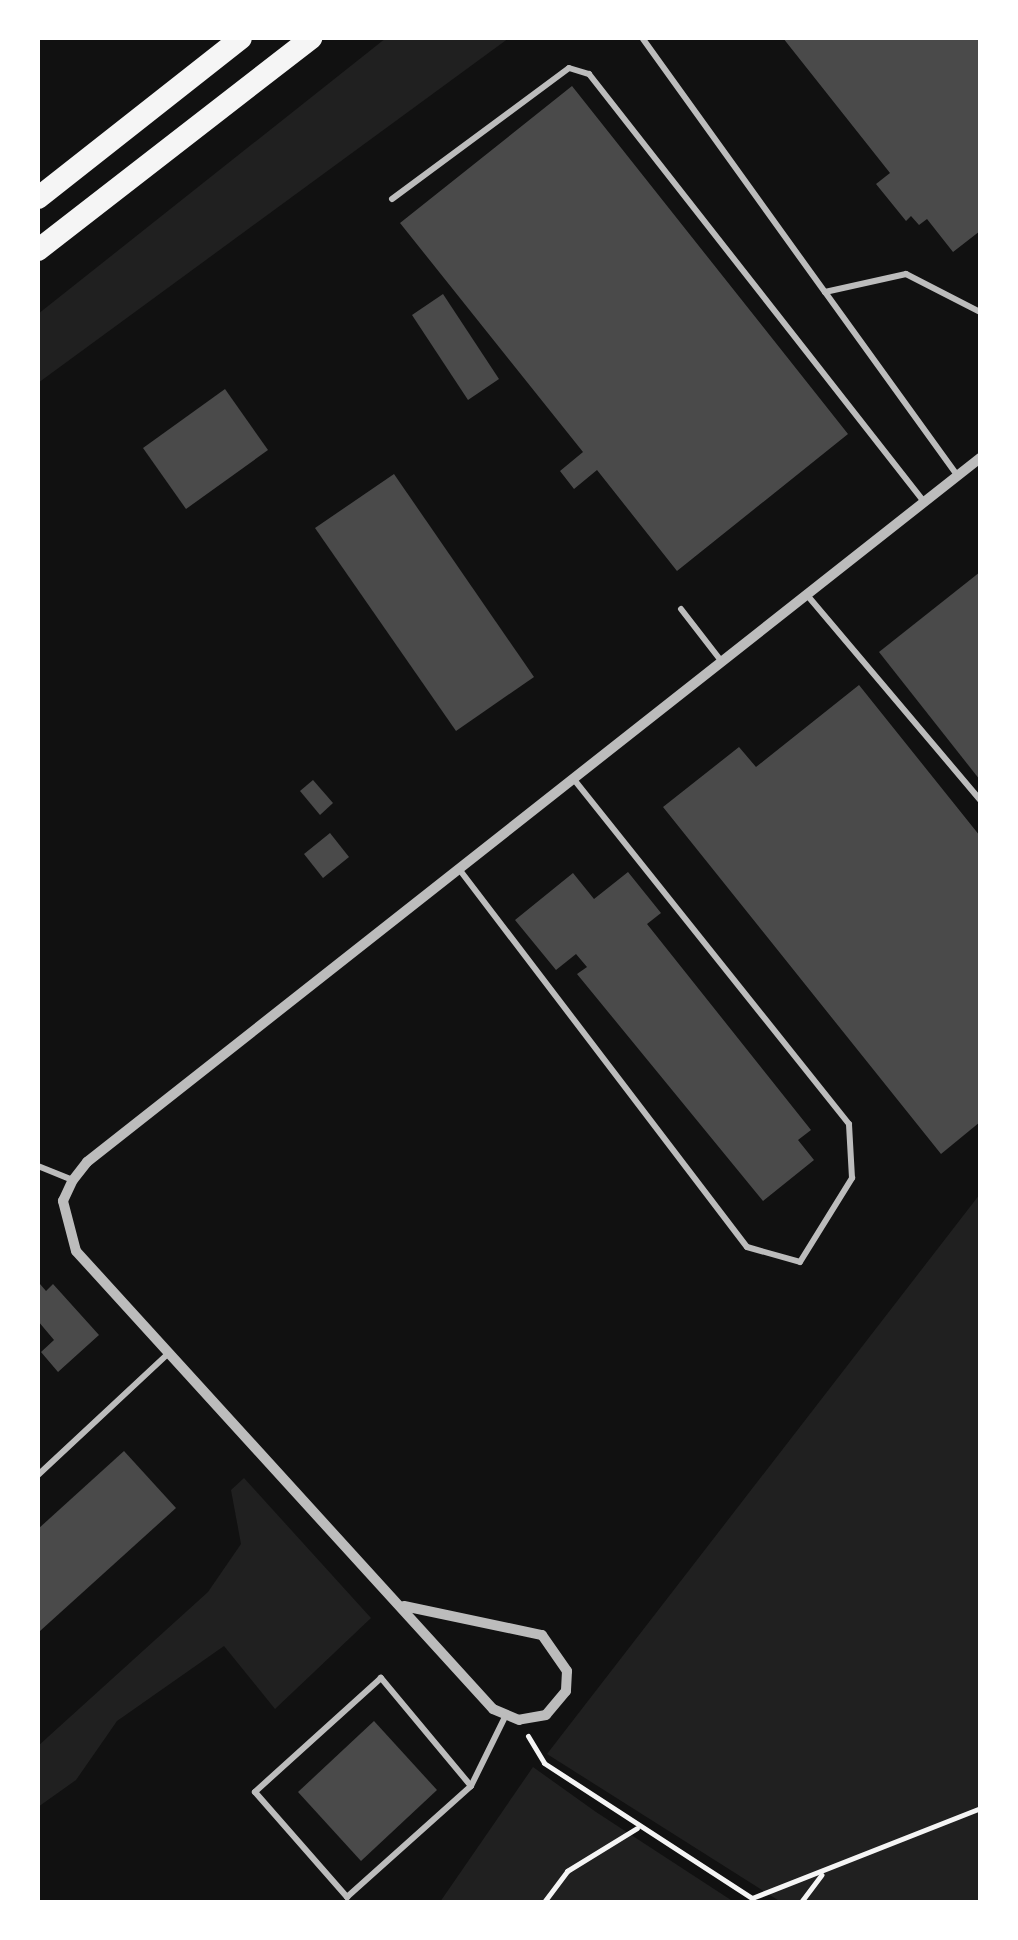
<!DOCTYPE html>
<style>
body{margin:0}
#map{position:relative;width:1018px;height:1940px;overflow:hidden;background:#111;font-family:Raleway,sans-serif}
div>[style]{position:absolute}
.green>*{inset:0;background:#202020}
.building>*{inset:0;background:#4a4a4a}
.path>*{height:5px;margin:-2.5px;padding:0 2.5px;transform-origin:2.5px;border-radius:2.5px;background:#f5f5f5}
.service>*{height:6px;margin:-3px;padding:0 3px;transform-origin:3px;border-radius:3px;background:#bcbcbc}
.minor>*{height:10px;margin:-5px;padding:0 5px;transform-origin:5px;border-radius:5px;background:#bcbcbc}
.motorway>*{height:22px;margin:-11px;padding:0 11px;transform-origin:11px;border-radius:11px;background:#f5f5f5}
span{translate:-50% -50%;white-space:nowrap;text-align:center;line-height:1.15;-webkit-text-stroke:8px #fff;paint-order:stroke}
.frame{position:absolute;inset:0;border:40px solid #fff;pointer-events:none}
</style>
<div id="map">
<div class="green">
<i style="clip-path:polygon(386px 38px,509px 38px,38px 383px,38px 314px)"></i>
<i style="clip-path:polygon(980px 1194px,980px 1902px,781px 1902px,547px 1754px)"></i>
<i style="clip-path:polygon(244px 1478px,371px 1618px,275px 1709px,224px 1646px,117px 1721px,76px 1780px,38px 1807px,38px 1746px,208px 1592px,241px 1544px,231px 1490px)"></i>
<i style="clip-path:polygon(533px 1767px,596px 1812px,734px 1902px,440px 1902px)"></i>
</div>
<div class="building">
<i style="clip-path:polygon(783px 38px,980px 38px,980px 231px,953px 252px,927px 219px,919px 225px,911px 216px,906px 221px,876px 184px,890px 173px)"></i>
<i style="clip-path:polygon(572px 86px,848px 434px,677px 571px,597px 470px,574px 489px,560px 471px,583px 452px,400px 223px)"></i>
<i style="clip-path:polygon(443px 294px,499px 379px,468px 400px,412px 315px)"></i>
<i style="clip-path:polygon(225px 389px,268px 450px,186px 509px,143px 448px)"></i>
<i style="clip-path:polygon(394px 474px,534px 677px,456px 731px,315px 528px)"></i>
<i style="clip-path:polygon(980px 572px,980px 780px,879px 652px)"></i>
<i style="clip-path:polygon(859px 685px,980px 836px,980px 1122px,941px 1154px,663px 807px,739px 747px,756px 767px)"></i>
<i style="clip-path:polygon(313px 780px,333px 803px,320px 815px,300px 791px)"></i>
<i style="clip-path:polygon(330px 833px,349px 857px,323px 878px,304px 854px)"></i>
<i style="clip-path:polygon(628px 872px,661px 913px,647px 924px,811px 1130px,798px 1140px,814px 1160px,763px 1201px,577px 974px,587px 967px,576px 954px,556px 970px,515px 920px,573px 873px,594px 899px)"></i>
<i style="clip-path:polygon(40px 1284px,46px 1291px,53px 1284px,99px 1335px,58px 1372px,41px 1352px,54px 1340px,38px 1321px)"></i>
<i style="clip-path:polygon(124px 1451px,176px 1508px,40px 1631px,38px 1529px)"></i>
<i style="clip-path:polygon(374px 1721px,437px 1790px,361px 1861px,298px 1792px)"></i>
</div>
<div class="path">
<i style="left:528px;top:1736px;width:31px;rotate:59deg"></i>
<i style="left:544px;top:1763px;width:248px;rotate:33deg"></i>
<i style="left:752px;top:1898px;width:245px;rotate:-21.5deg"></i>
<i style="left:544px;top:1902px;width:39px;rotate:-53deg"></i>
<i style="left:567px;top:1871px;width:82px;rotate:-31.6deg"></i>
<i style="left:801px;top:1902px;width:34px;rotate:-53deg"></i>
</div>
<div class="service">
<i style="left:643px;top:39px;width:312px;rotate:54.3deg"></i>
<i style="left:825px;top:292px;width:83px;rotate:-12.5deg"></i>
<i style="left:906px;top:274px;width:83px;rotate:27.2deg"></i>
<i style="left:392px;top:199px;width:220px;rotate:-36.5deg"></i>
<i style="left:569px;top:68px;width:21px;rotate:17deg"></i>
<i style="left:589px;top:74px;width:545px;rotate:51.93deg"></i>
<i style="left:825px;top:292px;width:226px;rotate:54.2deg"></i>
<i style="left:807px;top:595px;width:268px;rotate:49.8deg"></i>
<i style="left:681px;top:609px;width:67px;rotate:52.3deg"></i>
<i style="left:459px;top:869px;width:475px;rotate:52.7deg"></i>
<i style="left:747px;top:1247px;width:55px;rotate:15.8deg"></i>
<i style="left:800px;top:1262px;width:99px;rotate:-58.2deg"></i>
<i style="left:852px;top:1178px;width:54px;rotate:-93.2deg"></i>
<i style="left:849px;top:1124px;width:440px;rotate:-128.6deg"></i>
<i style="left:38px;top:1166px;width:37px;rotate:22deg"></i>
<i style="left:38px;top:1475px;width:179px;rotate:-43deg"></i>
<i style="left:471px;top:1786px;width:141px;rotate:-129.8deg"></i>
<i style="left:381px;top:1678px;width:170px;rotate:137.9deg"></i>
<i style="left:255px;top:1792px;width:140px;rotate:48.8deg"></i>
<i style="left:347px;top:1897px;width:166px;rotate:-41.8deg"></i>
<i style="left:471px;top:1786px;width:79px;rotate:-63.8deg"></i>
</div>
<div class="minor">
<i style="left:404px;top:1606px;width:141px;rotate:11.9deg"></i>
<i style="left:542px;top:1635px;width:44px;rotate:55.2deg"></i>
<i style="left:567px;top:1671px;width:20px;rotate:93deg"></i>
<i style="left:566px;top:1691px;width:31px;rotate:130deg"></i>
<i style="left:546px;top:1715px;width:27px;rotate:170deg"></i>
<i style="left:519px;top:1720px;width:28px;rotate:-157deg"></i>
<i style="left:493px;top:1709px;width:619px;rotate:-132.32deg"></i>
<i style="left:76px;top:1251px;width:52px;rotate:-104.6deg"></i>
<i style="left:63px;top:1201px;width:23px;rotate:-65deg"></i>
<i style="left:73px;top:1180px;width:23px;rotate:-52deg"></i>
<i style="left:87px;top:1162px;width:1137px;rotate:-38.25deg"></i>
</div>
<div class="motorway">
<i style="left:38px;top:198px;width:258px;rotate:-38.2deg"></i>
<i style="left:38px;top:250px;width:346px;rotate:-37.8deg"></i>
</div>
<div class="frame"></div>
</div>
